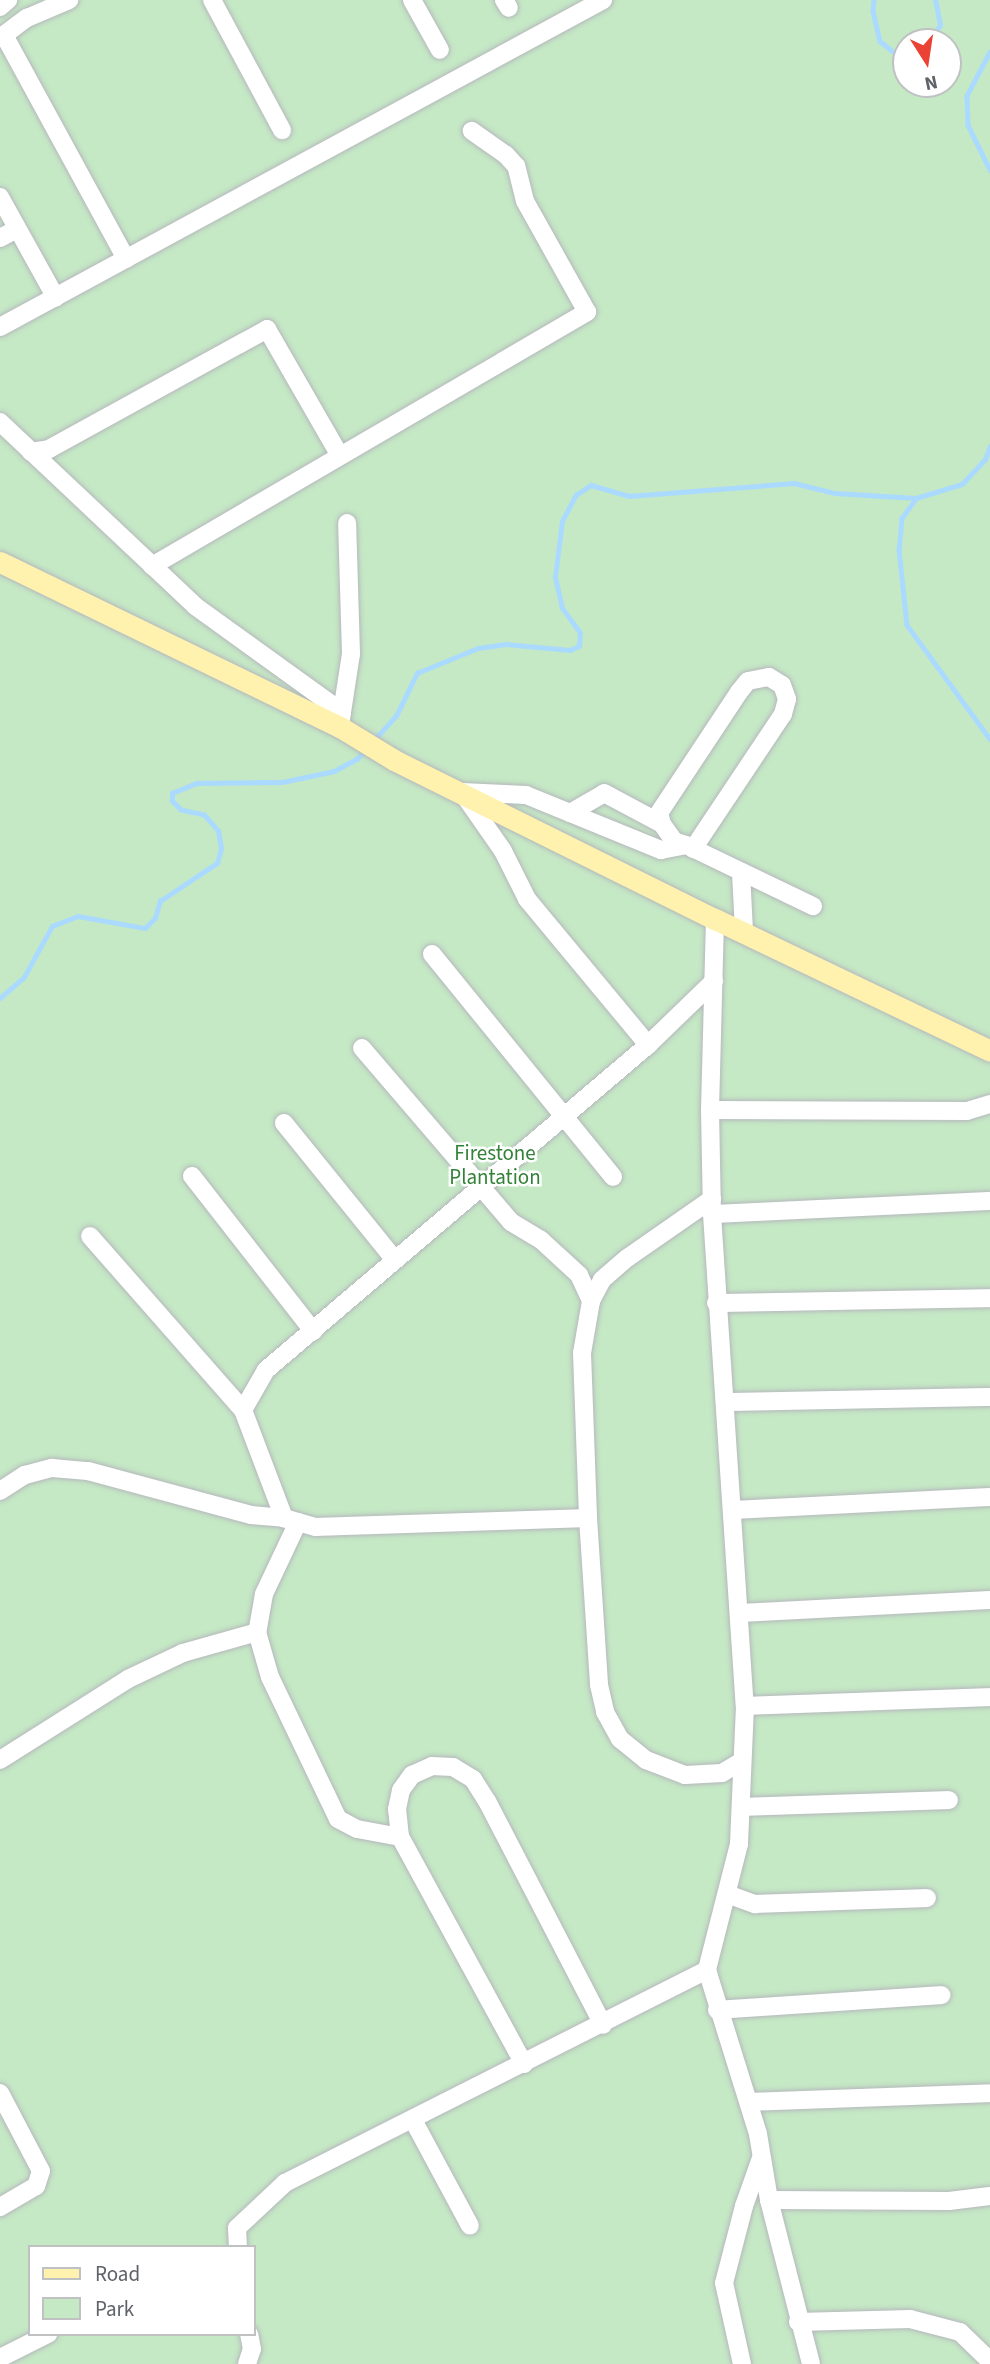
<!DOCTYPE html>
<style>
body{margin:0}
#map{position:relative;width:990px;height:2364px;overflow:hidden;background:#f1efe8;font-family:"Source Sans 3",sans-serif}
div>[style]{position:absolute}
.green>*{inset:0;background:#c5e8c5}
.stream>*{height:4.5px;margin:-2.25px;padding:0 2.25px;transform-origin:2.25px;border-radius:2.25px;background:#aadaff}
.roads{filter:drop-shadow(0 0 2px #b5b8bc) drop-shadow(0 0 2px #b5b8bc)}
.minor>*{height:18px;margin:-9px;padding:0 9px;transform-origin:9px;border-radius:9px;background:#fff}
.major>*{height:21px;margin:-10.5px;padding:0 10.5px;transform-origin:10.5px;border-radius:10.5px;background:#fff2af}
span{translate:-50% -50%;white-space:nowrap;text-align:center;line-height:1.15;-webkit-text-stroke:5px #fff;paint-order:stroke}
.park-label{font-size:21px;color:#348238}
.legend{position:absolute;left:28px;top:2245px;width:228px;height:91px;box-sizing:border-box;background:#fff;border:2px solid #bfc1c3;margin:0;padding:9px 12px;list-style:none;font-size:21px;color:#5f6368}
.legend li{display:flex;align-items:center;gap:14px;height:35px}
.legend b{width:35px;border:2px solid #bfc1c3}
.north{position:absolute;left:892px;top:28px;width:70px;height:70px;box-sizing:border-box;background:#fff;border:2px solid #bfc1c3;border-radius:50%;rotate:168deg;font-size:19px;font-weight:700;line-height:28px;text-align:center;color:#5f6368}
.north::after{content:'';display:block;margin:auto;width:24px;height:32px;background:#ea4335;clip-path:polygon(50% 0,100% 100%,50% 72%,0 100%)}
</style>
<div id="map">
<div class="green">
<i style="clip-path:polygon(evenodd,0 0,990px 0,990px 2364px,0 2364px,0 0,906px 42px,948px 42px,948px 84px,906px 84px,906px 42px,0 0,30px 2247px,254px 2247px,254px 2334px,30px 2334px,30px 2247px)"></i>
</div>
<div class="stream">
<i style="left:874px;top:0;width:11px;rotate:95deg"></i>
<i style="left:873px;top:11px;width:31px;rotate:77deg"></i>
<i style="left:880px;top:41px;width:27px;rotate:39deg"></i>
<i style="left:901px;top:58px;width:5px;rotate:-11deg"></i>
<i style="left:929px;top:42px;width:20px;rotate:-57deg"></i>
<i style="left:940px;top:25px;width:25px;rotate:-101deg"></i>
<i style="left:990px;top:52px;width:50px;rotate:117.6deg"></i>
<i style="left:967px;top:96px;width:29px;rotate:88deg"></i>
<i style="left:968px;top:125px;width:50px;rotate:63.9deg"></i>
<i style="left:916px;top:499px;width:24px;rotate:126deg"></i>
<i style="left:902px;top:518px;width:32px;rotate:95deg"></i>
<i style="left:899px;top:550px;width:75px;rotate:83.9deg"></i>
<i style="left:907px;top:625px;width:141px;rotate:53.9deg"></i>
<i style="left:375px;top:739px;width:31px;rotate:-48deg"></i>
<i style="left:396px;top:716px;width:48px;rotate:-64deg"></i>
<i style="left:417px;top:673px;width:66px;rotate:-22.3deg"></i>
<i style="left:478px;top:648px;width:28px;rotate:-8deg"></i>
<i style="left:506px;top:644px;width:64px;rotate:5.4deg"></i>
<i style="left:570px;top:650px;width:10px;rotate:-24deg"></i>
<i style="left:579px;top:646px;width:13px;rotate:-86deg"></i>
<i style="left:580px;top:633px;width:31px;rotate:-126deg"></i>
<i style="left:562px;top:608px;width:32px;rotate:-103deg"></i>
<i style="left:555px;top:577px;width:56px;rotate:-82.9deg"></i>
<i style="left:562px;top:521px;width:30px;rotate:-62deg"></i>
<i style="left:576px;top:495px;width:18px;rotate:-34deg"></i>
<i style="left:591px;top:485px;width:40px;rotate:16deg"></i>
<i style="left:629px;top:496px;width:166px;rotate:-4.5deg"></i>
<i style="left:794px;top:483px;width:42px;rotate:13.7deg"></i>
<i style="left:835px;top:493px;width:81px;rotate:3.5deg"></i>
<i style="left:916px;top:498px;width:48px;rotate:-16.9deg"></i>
<i style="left:962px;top:484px;width:34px;rotate:-47deg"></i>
<i style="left:985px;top:459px;width:14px;rotate:-69deg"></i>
<i style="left:0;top:998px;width:32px;rotate:-41deg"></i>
<i style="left:24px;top:977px;width:58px;rotate:-61.2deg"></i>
<i style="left:52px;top:926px;width:28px;rotate:-21deg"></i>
<i style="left:78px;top:916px;width:68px;rotate:10.2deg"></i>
<i style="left:145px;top:928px;width:14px;rotate:-45deg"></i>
<i style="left:155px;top:918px;width:18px;rotate:-74deg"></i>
<i style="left:160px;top:901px;width:69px;rotate:-33.7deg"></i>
<i style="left:217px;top:863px;width:15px;rotate:-74deg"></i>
<i style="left:221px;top:849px;width:18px;rotate:-99deg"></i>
<i style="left:218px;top:831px;width:21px;rotate:-131deg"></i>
<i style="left:204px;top:815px;width:24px;rotate:-168deg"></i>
<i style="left:181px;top:810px;width:13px;rotate:-135deg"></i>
<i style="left:172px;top:801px;width:8px;rotate:-90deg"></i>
<i style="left:172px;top:793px;width:27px;rotate:-22deg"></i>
<i style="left:197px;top:783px;width:85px;rotate:-0.7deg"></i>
<i style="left:282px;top:782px;width:53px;rotate:-11.9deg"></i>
<i style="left:334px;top:771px;width:26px;rotate:-28deg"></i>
<i style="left:357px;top:759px;width:11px;rotate:-49deg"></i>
</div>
<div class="roads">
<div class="minor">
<i style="left:212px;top:0;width:148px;rotate:61.7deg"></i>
<i style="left:412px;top:0;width:57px;rotate:60.8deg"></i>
<i style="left:504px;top:0;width:9px;rotate:58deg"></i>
<i style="left:0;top:7px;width:11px;rotate:-41deg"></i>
<i style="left:4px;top:35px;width:255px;rotate:61.4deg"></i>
<i style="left:0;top:38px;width:34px;rotate:-37deg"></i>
<i style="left:27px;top:18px;width:46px;rotate:-23.2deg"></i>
<i style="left:0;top:197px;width:115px;rotate:61deg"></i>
<i style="left:0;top:238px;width:19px;rotate:-28deg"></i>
<i style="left:0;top:327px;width:686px;rotate:-28.47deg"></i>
<i style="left:0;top:422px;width:268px;rotate:43.3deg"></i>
<i style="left:195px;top:606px;width:181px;rotate:35.8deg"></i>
<i style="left:342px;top:712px;width:15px;rotate:98deg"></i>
<i style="left:31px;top:452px;width:18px;rotate:-9deg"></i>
<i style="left:49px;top:449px;width:249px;rotate:-28.8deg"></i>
<i style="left:267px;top:329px;width:146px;rotate:60.1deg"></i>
<i style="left:152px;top:566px;width:504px;rotate:-30.28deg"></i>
<i style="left:587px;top:312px;width:127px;rotate:-119.2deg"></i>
<i style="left:525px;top:201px;width:36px;rotate:-104deg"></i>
<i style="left:516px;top:166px;width:15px;rotate:-132deg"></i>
<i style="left:506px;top:155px;width:42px;rotate:-144.8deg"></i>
<i style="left:342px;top:712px;width:59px;rotate:-81.2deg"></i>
<i style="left:351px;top:654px;width:131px;rotate:-91.7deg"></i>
<i style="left:462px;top:792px;width:64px;rotate:2.7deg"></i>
<i style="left:526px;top:795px;width:146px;rotate:22.2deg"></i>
<i style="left:661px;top:850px;width:25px;rotate:-11deg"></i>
<i style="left:686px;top:845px;width:141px;rotate:25.7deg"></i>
<i style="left:464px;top:795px;width:68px;rotate:55.1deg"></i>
<i style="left:503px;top:851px;width:54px;rotate:63.4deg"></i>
<i style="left:527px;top:899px;width:190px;rotate:50.3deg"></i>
<i style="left:570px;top:813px;width:39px;rotate:-30deg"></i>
<i style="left:604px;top:793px;width:66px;rotate:28.1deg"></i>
<i style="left:686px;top:845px;width:13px;rotate:-162deg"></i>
<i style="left:674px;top:841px;width:21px;rotate:-125deg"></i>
<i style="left:662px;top:824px;width:11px;rotate:-105deg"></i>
<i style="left:659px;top:813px;width:145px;rotate:-56.5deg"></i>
<i style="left:739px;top:692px;width:14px;rotate:-51deg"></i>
<i style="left:748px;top:681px;width:21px;rotate:-11deg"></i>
<i style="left:769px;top:677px;width:15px;rotate:32deg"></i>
<i style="left:782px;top:685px;width:15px;rotate:70deg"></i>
<i style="left:787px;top:699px;width:16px;rotate:105deg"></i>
<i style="left:783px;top:714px;width:162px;rotate:123.7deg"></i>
<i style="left:741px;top:872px;width:59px;rotate:87.1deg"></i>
<i style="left:715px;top:919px;width:191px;rotate:91.5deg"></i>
<i style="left:710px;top:1110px;width:104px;rotate:88.9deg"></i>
<i style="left:712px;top:1214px;width:493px;rotate:86.2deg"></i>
<i style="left:745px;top:1706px;width:138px;rotate:92.5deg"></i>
<i style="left:739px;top:1844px;width:130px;rotate:104.3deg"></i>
<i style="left:707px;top:1970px;width:172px;rotate:72.7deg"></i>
<i style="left:758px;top:2134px;width:67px;rotate:80.5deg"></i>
<i style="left:769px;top:2200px;width:169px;rotate:75.6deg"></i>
<i style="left:432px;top:954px;width:287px;rotate:50.9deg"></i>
<i style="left:362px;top:1048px;width:229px;rotate:49.4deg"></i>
<i style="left:511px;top:1222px;width:35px;rotate:31deg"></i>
<i style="left:541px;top:1240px;width:52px;rotate:42.6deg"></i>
<i style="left:579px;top:1275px;width:29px;rotate:65deg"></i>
<i style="left:710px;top:1110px;width:257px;rotate:0.2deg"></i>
<i style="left:967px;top:1111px;width:24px;rotate:-17deg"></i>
<i style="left:284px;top:1123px;width:176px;rotate:51deg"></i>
<i style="left:192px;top:1176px;width:197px;rotate:52deg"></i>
<i style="left:712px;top:1199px;width:103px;rotate:145.2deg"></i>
<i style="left:627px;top:1258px;width:33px;rotate:139deg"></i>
<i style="left:602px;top:1280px;width:24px;rotate:118deg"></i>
<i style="left:591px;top:1301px;width:53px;rotate:99.8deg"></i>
<i style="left:582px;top:1353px;width:165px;rotate:87.9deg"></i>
<i style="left:588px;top:1518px;width:167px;rotate:86.2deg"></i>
<i style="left:599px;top:1685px;width:28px;rotate:77deg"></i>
<i style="left:605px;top:1712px;width:31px;rotate:61deg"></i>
<i style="left:620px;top:1739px;width:33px;rotate:39deg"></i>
<i style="left:646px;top:1760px;width:42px;rotate:21deg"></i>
<i style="left:685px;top:1775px;width:37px;rotate:-3deg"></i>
<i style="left:722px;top:1773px;width:23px;rotate:-31deg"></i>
<i style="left:712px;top:1214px;width:278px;rotate:-2.7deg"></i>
<i style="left:90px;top:1236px;width:232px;rotate:48.7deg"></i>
<i style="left:243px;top:1410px;width:116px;rotate:69.2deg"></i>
<i style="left:716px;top:1303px;width:274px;rotate:-1deg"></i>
<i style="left:726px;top:1402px;width:264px;rotate:-1.1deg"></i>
<i style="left:243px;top:1410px;width:46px;rotate:-60.1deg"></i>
<i style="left:266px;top:1370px;width:502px;rotate:-40.39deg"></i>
<i style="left:648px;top:1045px;width:92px;rotate:-44.1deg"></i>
<i style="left:0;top:1491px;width:30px;rotate:-33deg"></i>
<i style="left:25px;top:1475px;width:28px;rotate:-15deg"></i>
<i style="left:52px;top:1468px;width:36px;rotate:5deg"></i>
<i style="left:88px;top:1471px;width:169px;rotate:15.1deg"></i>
<i style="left:251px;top:1515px;width:33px;rotate:5deg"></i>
<i style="left:284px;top:1518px;width:33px;rotate:16deg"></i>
<i style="left:316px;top:1527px;width:272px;rotate:-1.9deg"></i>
<i style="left:732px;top:1510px;width:258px;rotate:-2.9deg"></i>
<i style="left:298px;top:1522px;width:80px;rotate:115.3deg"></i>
<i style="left:264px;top:1594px;width:39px;rotate:100deg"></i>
<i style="left:257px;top:1632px;width:47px;rotate:73.9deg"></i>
<i style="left:270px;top:1677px;width:157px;rotate:64.4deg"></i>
<i style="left:338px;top:1819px;width:21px;rotate:28deg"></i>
<i style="left:357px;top:1829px;width:44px;rotate:10.5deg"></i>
<i style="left:740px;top:1613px;width:250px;rotate:-3deg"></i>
<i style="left:745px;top:1706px;width:245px;rotate:-2.1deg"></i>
<i style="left:0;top:1760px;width:151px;rotate:-32.3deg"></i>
<i style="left:128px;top:1679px;width:61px;rotate:-25.3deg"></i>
<i style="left:183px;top:1653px;width:77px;rotate:-15.8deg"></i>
<i style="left:741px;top:1807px;width:208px;rotate:-1.9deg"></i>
<i style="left:727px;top:1894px;width:30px;rotate:20deg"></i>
<i style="left:755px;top:1904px;width:172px;rotate:-2deg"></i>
<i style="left:717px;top:2010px;width:225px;rotate:-3.8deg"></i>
<i style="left:524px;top:2064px;width:259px;rotate:-118.6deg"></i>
<i style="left:400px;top:1837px;width:28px;rotate:-96deg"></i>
<i style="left:397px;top:1809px;width:19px;rotate:-78deg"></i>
<i style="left:401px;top:1790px;width:19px;rotate:-54deg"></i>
<i style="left:412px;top:1775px;width:22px;rotate:-24deg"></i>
<i style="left:432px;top:1766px;width:21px;rotate:3deg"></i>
<i style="left:453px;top:1767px;width:23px;rotate:31deg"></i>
<i style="left:473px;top:1779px;width:26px;rotate:58deg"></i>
<i style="left:487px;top:1801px;width:252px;rotate:62.6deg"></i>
<i style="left:0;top:2093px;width:88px;rotate:62.3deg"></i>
<i style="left:41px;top:2171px;width:16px;rotate:108deg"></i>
<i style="left:36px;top:2186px;width:42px;rotate:149.7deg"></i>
<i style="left:750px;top:2102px;width:240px;rotate:-2.1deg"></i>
<i style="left:413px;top:2120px;width:120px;rotate:61.7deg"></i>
<i style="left:769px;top:2200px;width:180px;rotate:0.3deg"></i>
<i style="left:949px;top:2201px;width:41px;rotate:-7deg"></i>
<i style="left:238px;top:2247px;width:19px;rotate:-93deg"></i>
<i style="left:237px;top:2228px;width:66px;rotate:-43.2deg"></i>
<i style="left:285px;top:2183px;width:473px;rotate:-26.8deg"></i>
<i style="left:798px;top:2322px;width:112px;rotate:-1.5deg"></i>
<i style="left:910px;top:2319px;width:52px;rotate:14.6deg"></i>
<i style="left:960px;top:2332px;width:42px;rotate:44deg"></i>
<i style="left:0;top:2358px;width:54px;rotate:-26.6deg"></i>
<i style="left:247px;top:2364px;width:16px;rotate:-72deg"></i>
<i style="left:252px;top:2349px;width:15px;rotate:-101deg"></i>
<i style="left:742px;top:2364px;width:83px;rotate:-102.5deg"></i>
<i style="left:724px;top:2283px;width:80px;rotate:-75.4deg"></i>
<i style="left:744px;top:2206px;width:51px;rotate:-70.5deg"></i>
</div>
<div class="major">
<i style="left:0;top:562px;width:378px;rotate:25.9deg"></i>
<i style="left:340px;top:727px;width:63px;rotate:31.4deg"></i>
<i style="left:394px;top:760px;width:358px;rotate:26.4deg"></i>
<i style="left:715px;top:919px;width:305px;rotate:25.6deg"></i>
</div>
</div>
<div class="park-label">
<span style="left:495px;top:1165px">Firestone<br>Plantation</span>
</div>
<ul class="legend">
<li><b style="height:9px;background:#fff2af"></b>Road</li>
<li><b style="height:19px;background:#c5e8c5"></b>Park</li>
</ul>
<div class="north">N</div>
</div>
